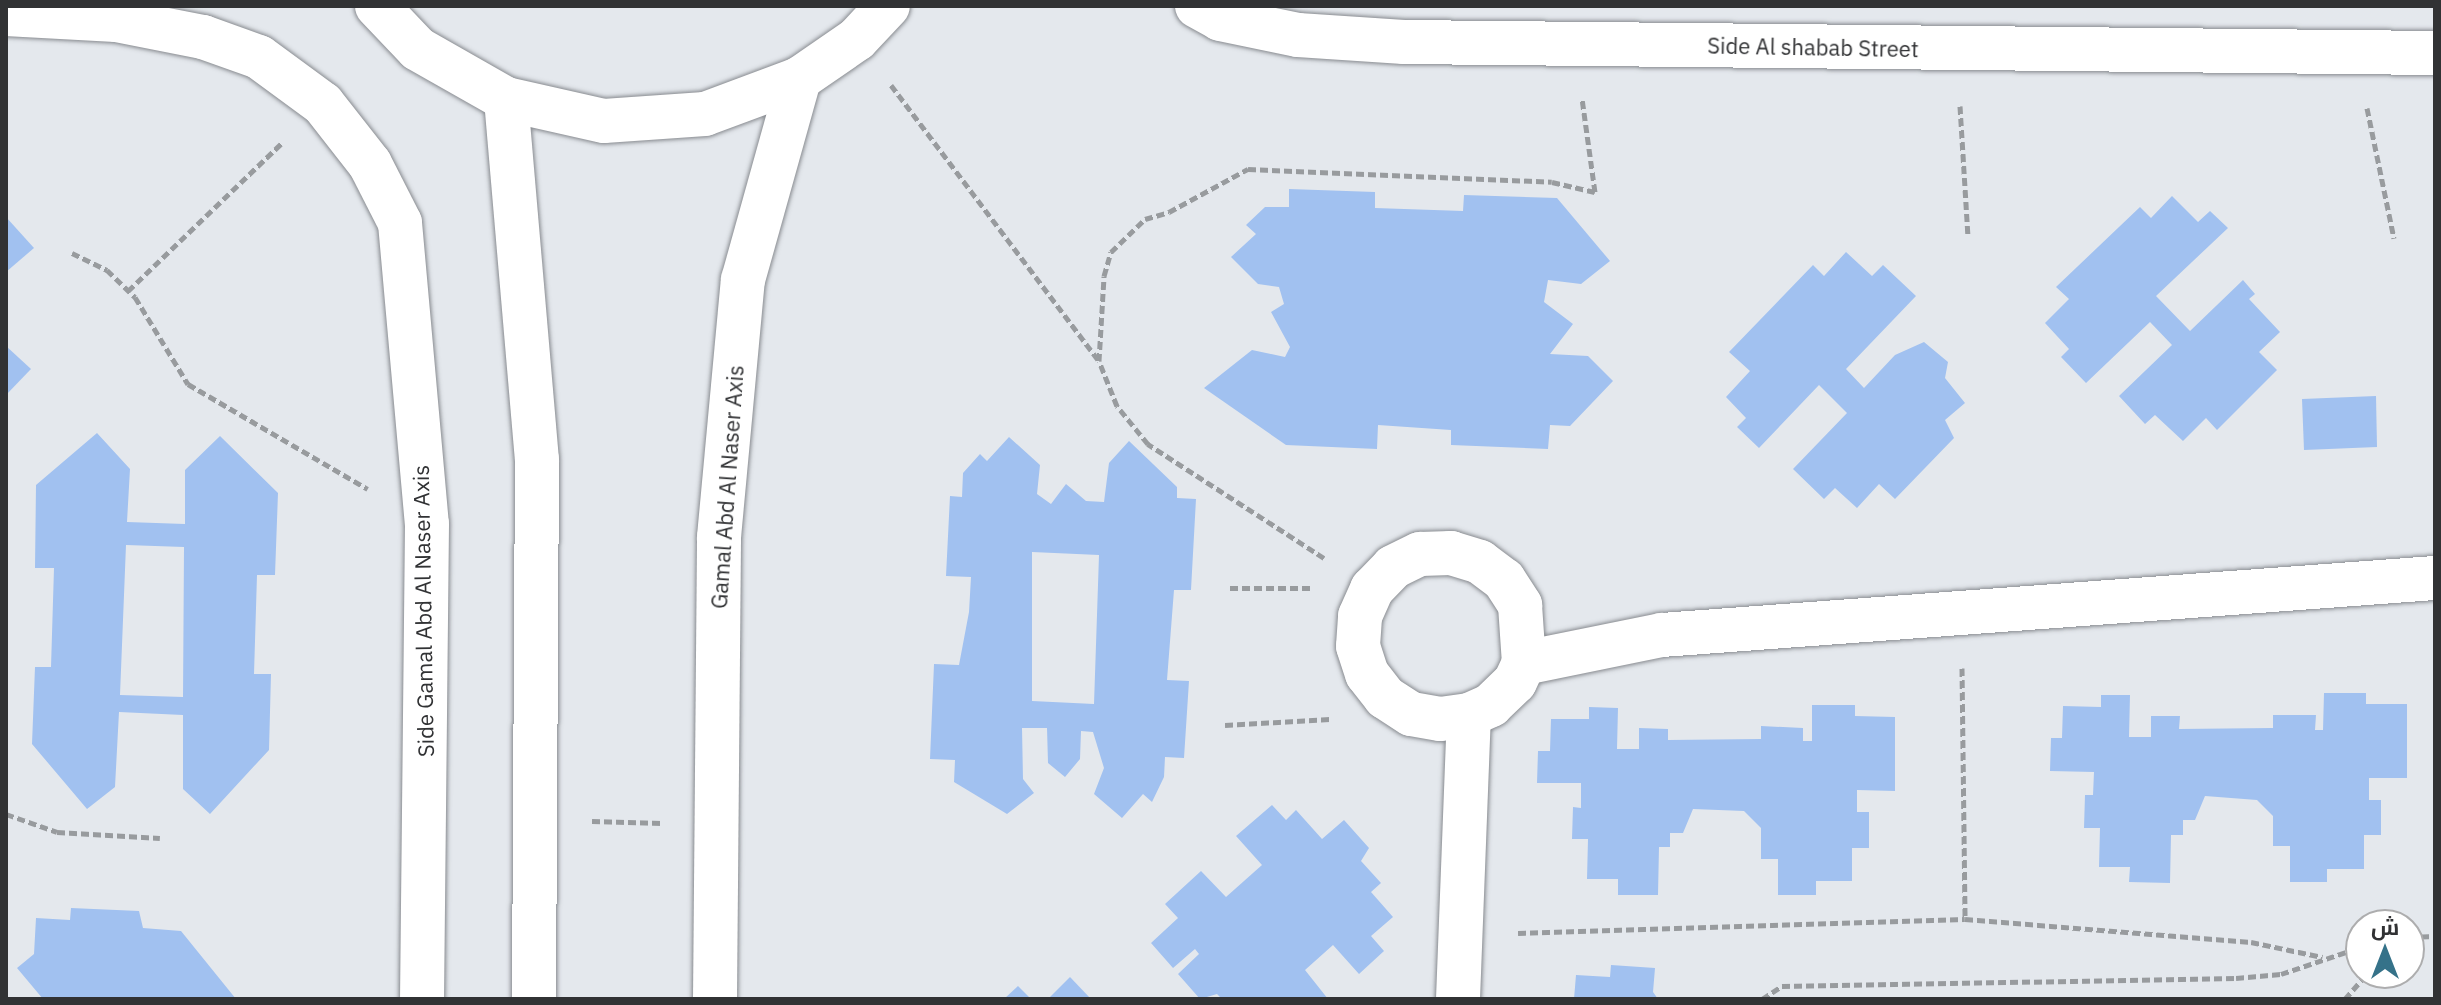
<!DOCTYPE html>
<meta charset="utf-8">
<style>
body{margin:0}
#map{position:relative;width:2441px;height:1005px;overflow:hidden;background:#e4e8ed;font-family:"IBM Plex Sans",Cairo,sans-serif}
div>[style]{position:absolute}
.building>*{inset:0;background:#a1c1f0}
.path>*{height:5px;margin-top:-2.5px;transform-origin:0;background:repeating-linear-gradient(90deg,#989b9e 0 8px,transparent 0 12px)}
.roads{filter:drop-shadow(0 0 2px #888b90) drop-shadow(0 0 2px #888b90)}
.street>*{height:44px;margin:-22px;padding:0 22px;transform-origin:22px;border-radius:22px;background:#fff}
.secondary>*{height:44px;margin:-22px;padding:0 22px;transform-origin:22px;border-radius:22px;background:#fff}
span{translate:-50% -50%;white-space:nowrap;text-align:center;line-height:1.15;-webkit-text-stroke:6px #fff;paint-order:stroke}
.street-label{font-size:22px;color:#313234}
.frame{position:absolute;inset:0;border:8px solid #313234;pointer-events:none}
.north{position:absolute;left:2345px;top:909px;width:80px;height:80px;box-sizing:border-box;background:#fff;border:2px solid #adadae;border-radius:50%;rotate:0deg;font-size:22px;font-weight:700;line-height:32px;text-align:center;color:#313234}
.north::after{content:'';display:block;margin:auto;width:28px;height:36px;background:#357289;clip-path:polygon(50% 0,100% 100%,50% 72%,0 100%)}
</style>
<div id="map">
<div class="building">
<i style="clip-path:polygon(1289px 189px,1375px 192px,1375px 208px,1463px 211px,1464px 195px,1557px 198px,1610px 261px,1581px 284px,1548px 280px,1544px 302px,1573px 324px,1550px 354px,1588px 356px,1613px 381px,1570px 426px,1550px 425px,1548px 449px,1451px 445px,1451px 430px,1378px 425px,1377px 449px,1286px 445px,1204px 388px,1252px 350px,1285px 357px,1290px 347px,1271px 312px,1284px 304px,1279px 287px,1258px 284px,1231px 257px,1256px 234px,1246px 225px,1265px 207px,1289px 207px)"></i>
<i style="clip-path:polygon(2172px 196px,2198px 222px,2210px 211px,2228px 228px,2156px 296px,2190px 331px,2243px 280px,2255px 294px,2249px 299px,2280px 332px,2259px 352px,2277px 370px,2217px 430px,2206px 418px,2183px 441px,2155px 415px,2145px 424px,2119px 396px,2172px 345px,2150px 322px,2086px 383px,2061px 357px,2069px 349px,2045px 323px,2069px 299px,2056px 287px,2140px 207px,2151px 218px)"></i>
<i style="clip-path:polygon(6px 217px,34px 248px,6px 272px)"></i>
<i style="clip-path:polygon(1846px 252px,1872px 276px,1883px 265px,1916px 296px,1846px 369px,1864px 388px,1895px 355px,1924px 342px,1948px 362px,1945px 378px,1965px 403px,1945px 420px,1954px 438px,1895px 499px,1879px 484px,1857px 508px,1835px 488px,1824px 499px,1793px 469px,1847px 413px,1819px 385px,1759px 448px,1737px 427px,1746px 418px,1726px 397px,1750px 371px,1729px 352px,1813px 265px,1824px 276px)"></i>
<i style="clip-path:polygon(6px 346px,31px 369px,6px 395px)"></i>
<i style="clip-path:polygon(2376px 396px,2377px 447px,2304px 450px,2302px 399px)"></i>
<i style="clip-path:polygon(evenodd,97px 433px,130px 469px,127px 522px,185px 524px,185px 470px,220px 436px,278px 493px,275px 575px,257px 575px,254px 674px,271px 674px,269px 750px,210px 814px,183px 789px,183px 715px,119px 712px,115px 787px,87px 809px,32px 744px,35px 667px,51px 667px,54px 568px,35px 568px,36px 485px,97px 433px,126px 545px,184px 547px,183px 697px,120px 695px,126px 545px)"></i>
<i style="clip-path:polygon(evenodd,1009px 437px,1040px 465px,1037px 494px,1051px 504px,1066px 484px,1086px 501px,1104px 502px,1109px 463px,1129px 441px,1177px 487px,1177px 498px,1196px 499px,1191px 590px,1174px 590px,1167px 680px,1189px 681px,1184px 758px,1165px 757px,1164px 777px,1152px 802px,1143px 794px,1122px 818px,1094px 794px,1104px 768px,1093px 732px,1081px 731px,1080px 759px,1065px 777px,1048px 763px,1047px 728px,1022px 728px,1023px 779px,1034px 793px,1007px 814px,954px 782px,955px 760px,930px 759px,934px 664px,959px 665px,969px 612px,971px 577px,946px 576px,950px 496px,962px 497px,963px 473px,980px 454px,987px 461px,1009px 437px,1032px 552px,1099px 555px,1094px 704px,1032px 701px,1032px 552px)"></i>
<i style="clip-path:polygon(2324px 693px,2366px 693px,2366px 704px,2407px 704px,2407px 778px,2369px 778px,2369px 800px,2381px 800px,2381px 835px,2364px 835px,2364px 869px,2327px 869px,2327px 882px,2290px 882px,2290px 846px,2273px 846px,2273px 816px,2257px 800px,2205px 796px,2195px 820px,2183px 820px,2183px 835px,2171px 835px,2170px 883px,2129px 882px,2130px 867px,2099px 867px,2100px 828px,2084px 828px,2085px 795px,2093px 795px,2094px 772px,2050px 771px,2051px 738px,2062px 738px,2063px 706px,2101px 707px,2101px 695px,2130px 695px,2129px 737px,2151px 737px,2151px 716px,2180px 716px,2179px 729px,2273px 728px,2273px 715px,2316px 715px,2315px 730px,2323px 730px)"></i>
<i style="clip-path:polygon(1812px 705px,1855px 705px,1855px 716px,1895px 717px,1895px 791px,1857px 790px,1857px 812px,1869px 812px,1869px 848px,1852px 848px,1852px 881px,1816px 881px,1816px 895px,1778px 895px,1778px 859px,1761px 859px,1761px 828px,1744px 811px,1693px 809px,1683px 833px,1670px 833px,1670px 847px,1659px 847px,1658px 895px,1618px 895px,1618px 879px,1587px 879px,1588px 839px,1572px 839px,1573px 807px,1581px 808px,1581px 783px,1537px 783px,1538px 751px,1550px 751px,1551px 719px,1589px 719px,1589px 707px,1618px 708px,1617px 749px,1639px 749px,1639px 728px,1668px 729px,1668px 740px,1761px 739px,1761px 726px,1803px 728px,1803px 741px,1812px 741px)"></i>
<i style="clip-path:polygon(1272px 805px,1286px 820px,1296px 810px,1322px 839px,1344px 820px,1369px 848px,1361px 861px,1381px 883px,1371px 892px,1393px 917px,1371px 936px,1384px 951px,1359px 974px,1333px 945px,1305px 970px,1328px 999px,1222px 999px,1217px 994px,1200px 999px,1178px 974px,1199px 954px,1195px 949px,1173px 968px,1151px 943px,1178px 918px,1165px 904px,1201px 871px,1226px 897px,1262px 865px,1236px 836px)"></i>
<i style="clip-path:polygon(71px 908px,139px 911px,143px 928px,181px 931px,236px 999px,43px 999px,17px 968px,34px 954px,36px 918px,70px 920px)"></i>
<i style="clip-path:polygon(1611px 965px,1655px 968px,1653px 992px,1658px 999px,1574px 999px,1576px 975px,1610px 977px)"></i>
<i style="clip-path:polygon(1070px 977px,1091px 999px,1048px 999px)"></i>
<i style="clip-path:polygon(1018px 986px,1031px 999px,1004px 999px)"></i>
</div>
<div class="path">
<i style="left:891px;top:85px;width:346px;rotate:53deg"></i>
<i style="left:1960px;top:106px;width:131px;rotate:86.5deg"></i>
<i style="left:2367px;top:108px;width:133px;rotate:78.3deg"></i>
<i style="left:72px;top:253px;width:39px;rotate:26deg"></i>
<i style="left:107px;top:270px;width:39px;rotate:44deg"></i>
<i style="left:135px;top:297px;width:102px;rotate:58.7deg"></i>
<i style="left:188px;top:384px;width:208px;rotate:30.3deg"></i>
<i style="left:128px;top:291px;width:214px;rotate:-43.9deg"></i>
<i style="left:1324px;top:558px;width:210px;rotate:-147.1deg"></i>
<i style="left:1148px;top:444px;width:49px;rotate:-129.2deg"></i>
<i style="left:1117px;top:406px;width:48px;rotate:-111.8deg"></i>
<i style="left:1099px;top:361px;width:85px;rotate:-86.6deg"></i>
<i style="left:1104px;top:276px;width:25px;rotate:-74deg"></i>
<i style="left:1111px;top:252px;width:47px;rotate:-44.1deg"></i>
<i style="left:1145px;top:219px;width:25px;rotate:-16deg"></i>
<i style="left:1169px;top:212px;width:90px;rotate:-28.6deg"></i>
<i style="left:1248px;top:169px;width:304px;rotate:2.4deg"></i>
<i style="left:1552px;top:182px;width:44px;rotate:13.1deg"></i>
<i style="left:1595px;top:192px;width:95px;rotate:-97.9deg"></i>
<i style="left:1230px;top:588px;width:81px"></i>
<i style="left:1962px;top:668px;width:251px;rotate:89.3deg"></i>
<i style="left:1225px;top:725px;width:105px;rotate:-3.3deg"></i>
<i style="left:6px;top:814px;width:54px;rotate:19.4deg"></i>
<i style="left:57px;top:832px;width:103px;rotate:3.3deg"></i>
<i style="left:592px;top:821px;width:70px;rotate:1.6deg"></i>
<i style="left:1518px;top:933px;width:447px;rotate:-1.8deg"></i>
<i style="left:1965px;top:919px;width:287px;rotate:4.6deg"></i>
<i style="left:2251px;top:942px;width:73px;rotate:11.9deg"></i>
<i style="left:2409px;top:937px;width:26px;rotate:-2deg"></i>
<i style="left:1762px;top:999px;width:24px;rotate:-33deg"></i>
<i style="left:1782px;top:986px;width:454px;rotate:-1deg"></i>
<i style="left:2236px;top:978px;width:45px;rotate:-5.1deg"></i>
<i style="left:2281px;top:974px;width:84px;rotate:-18.6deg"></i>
<i style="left:2345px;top:999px;width:35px;rotate:-49deg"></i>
</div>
<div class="roads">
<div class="street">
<i style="left:1469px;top:715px;width:29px;rotate:172deg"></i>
<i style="left:1440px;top:719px;width:29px;rotate:-170deg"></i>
<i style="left:1411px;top:714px;width:31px;rotate:-147deg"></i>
<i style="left:1385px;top:697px;width:29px;rotate:-128deg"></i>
<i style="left:1367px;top:674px;width:29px;rotate:-108deg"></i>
<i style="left:1358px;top:646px;width:30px;rotate:-86deg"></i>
<i style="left:1360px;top:616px;width:30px;rotate:-66deg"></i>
<i style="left:1372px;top:589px;width:30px;rotate:-46deg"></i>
<i style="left:1393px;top:567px;width:30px;rotate:-26deg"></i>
<i style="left:1420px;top:554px;width:31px;rotate:-2deg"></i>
<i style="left:1451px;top:553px;width:30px;rotate:17deg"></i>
<i style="left:1480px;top:562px;width:30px;rotate:37deg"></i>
<i style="left:1504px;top:580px;width:30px;rotate:57deg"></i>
<i style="left:1520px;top:605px;width:58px;rotate:86.1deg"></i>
<i style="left:1458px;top:999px;width:284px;rotate:-87.8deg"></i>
<i style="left:1469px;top:715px;width:24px;rotate:-24deg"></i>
<i style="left:1491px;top:705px;width:33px;rotate:-44deg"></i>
<i style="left:1515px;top:682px;width:21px;rotate:-65deg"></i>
<i style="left:1524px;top:663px;width:141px;rotate:-11.5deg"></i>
<i style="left:1662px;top:635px;width:775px;rotate:-4.22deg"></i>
</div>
<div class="secondary">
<i style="left:377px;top:6px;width:59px;rotate:46.4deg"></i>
<i style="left:418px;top:49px;width:101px;rotate:29.6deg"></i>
<i style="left:506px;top:99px;width:100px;rotate:12.7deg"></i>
<i style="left:604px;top:121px;width:101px;rotate:-4deg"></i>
<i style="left:705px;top:114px;width:100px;rotate:-20.4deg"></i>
<i style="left:799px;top:79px;width:70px;rotate:-34.6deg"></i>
<i style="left:857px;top:39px;width:45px;rotate:-46.8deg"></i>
<i style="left:1197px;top:6px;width:26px;rotate:29deg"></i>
<i style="left:1220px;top:19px;width:80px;rotate:11.6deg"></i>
<i style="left:1298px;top:35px;width:106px;rotate:3.8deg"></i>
<i style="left:1404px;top:42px;width:1031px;rotate:0.61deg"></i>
<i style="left:6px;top:14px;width:110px;rotate:3.1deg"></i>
<i style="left:116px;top:20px;width:89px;rotate:11.1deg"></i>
<i style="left:203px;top:37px;width:59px;rotate:19.7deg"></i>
<i style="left:259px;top:57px;width:79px;rotate:36.3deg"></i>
<i style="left:323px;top:104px;width:76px;rotate:51.9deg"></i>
<i style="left:370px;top:164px;width:66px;rotate:63deg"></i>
<i style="left:400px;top:223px;width:302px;rotate:84.9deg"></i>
<i style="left:427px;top:524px;width:475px;rotate:90.6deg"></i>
<i style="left:506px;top:99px;width:361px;rotate:85.1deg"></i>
<i style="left:537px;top:459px;width:540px;rotate:90.32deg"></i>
<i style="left:715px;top:999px;width:462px;rotate:-89.5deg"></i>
<i style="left:719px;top:537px;width:258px;rotate:-84.7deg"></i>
<i style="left:743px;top:280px;width:209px;rotate:-74.4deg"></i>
</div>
</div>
<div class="street-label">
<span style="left:1813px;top:47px;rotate:1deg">Side Al shabab Street</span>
<span style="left:727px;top:487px;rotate:-86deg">Gamal Abd Al Naser Axis</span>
<span style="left:423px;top:611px;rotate:-91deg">Side Gamal Abd Al Naser Axis</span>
</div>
<div class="frame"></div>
<div class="north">ش</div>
</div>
